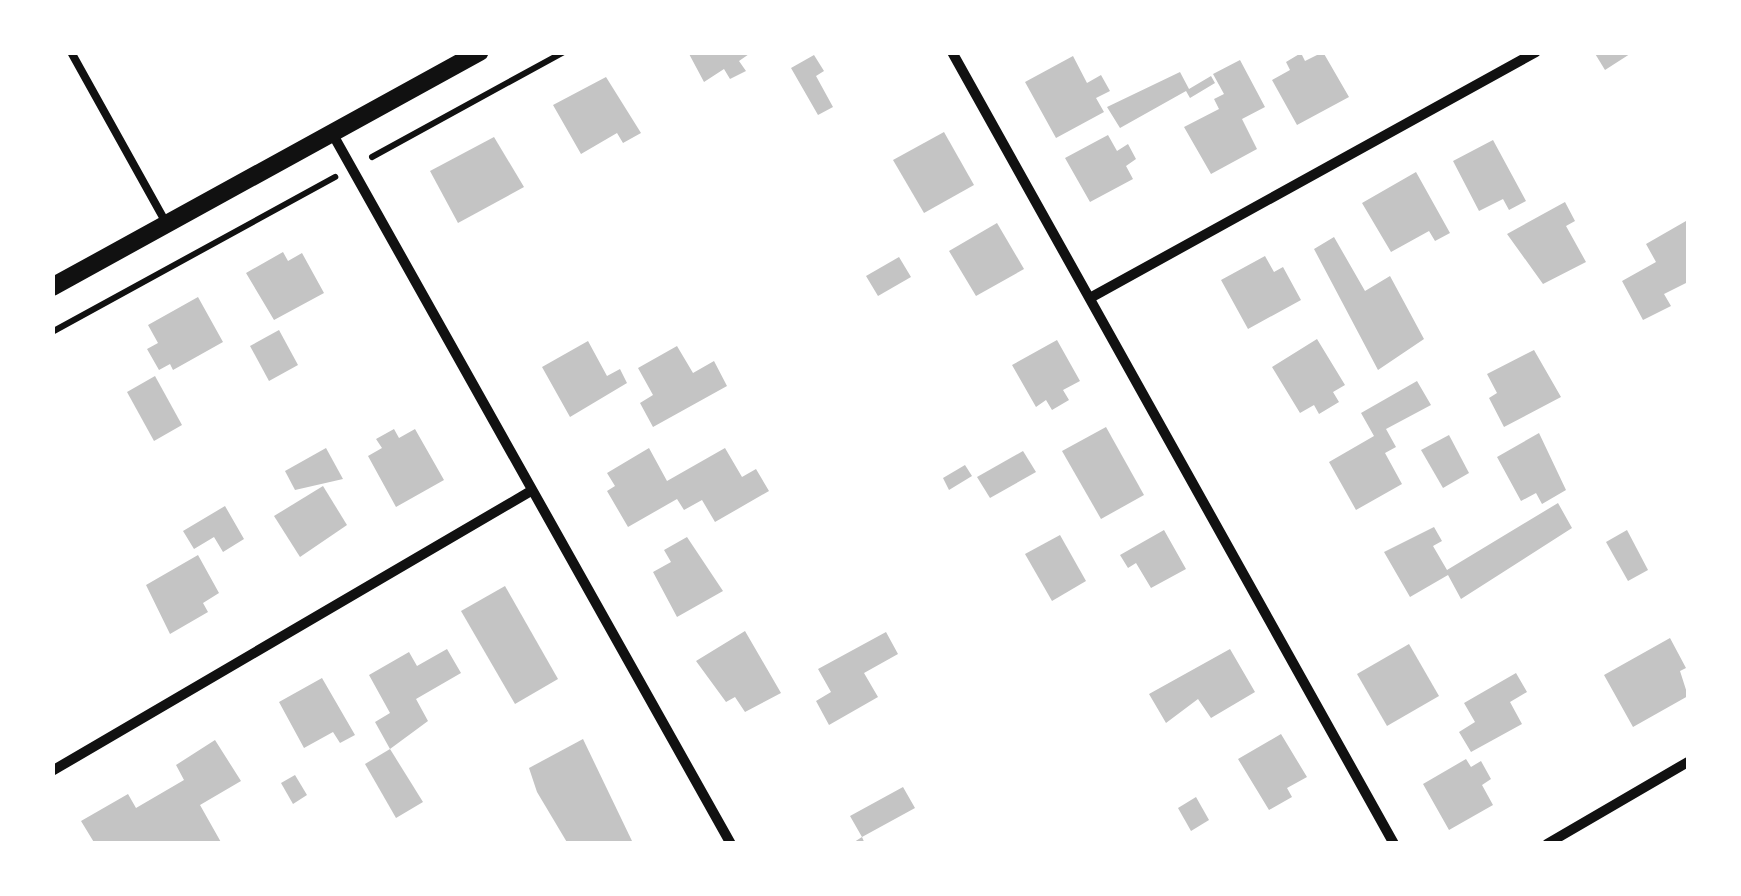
<!DOCTYPE html>
<style>
body{margin:0}
#map{position:relative;width:1741px;height:896px;overflow:hidden;background:#fff;font-family:"Space Grotesk",sans-serif}
div>[style]{position:absolute}
.building>*{inset:0;background:#c4c4c4}
.path>*{height:6px;margin:-3px;padding:0 3px;transform-origin:3px;border-radius:3px;background:#111}
.service>*{height:8px;margin:-4px;padding:0 4px;transform-origin:4px;border-radius:4px;background:#111}
.minor>*{height:10px;margin:-5px;padding:0 5px;transform-origin:5px;border-radius:5px;background:#111}
.tertiary>*{height:18px;margin:-9px;padding:0 9px;transform-origin:9px;border-radius:9px;background:#111}
span{translate:-50% -50%;white-space:nowrap;text-align:center;line-height:1.15;-webkit-text-stroke:10px #fff;paint-order:stroke}
.frame{position:absolute;inset:0;border:55px solid #fff;pointer-events:none}
</style>
<div id="map">
<div class="building">
<i style="clip-path:polygon(688px 52px,752px 52px,739px 61px,746px 71px,730px 79px,724px 69px,704px 82px)"></i>
<i style="clip-path:polygon(1323px 52px,1349px 97px,1297px 125px,1272px 80px,1290px 70px,1286px 62px,1301px 53px,1305px 61px)"></i>
<i style="clip-path:polygon(1594px 52px,1633px 52px,1605px 70px)"></i>
<i style="clip-path:polygon(814px 55px,824px 71px,816px 76px,833px 107px,818px 115px,791px 68px)"></i>
<i style="clip-path:polygon(1073px 56px,1087px 83px,1101px 75px,1110px 91px,1096px 98px,1104px 112px,1056px 138px,1025px 82px)"></i>
<i style="clip-path:polygon(1240px 60px,1265px 107px,1242px 119px,1257px 149px,1211px 174px,1184px 127px,1219px 109px,1214px 99px,1224px 94px,1213px 74px)"></i>
<i style="clip-path:polygon(1180px 72px,1189px 89px,1211px 76px,1215px 83px,1190px 98px,1186px 91px,1120px 128px,1107px 107px)"></i>
<i style="clip-path:polygon(606px 77px,641px 133px,623px 143px,617px 133px,581px 154px,553px 105px)"></i>
<i style="clip-path:polygon(944px 132px,974px 185px,924px 213px,893px 160px)"></i>
<i style="clip-path:polygon(1108px 135px,1117px 151px,1128px 144px,1136px 159px,1126px 166px,1133px 179px,1090px 202px,1065px 158px)"></i>
<i style="clip-path:polygon(494px 137px,524px 187px,458px 223px,430px 171px)"></i>
<i style="clip-path:polygon(1493px 140px,1526px 201px,1509px 210px,1503px 199px,1479px 211px,1453px 161px)"></i>
<i style="clip-path:polygon(1416px 172px,1450px 233px,1435px 241px,1429px 231px,1391px 252px,1362px 203px)"></i>
<i style="clip-path:polygon(1565px 202px,1575px 221px,1566px 226px,1586px 262px,1543px 284px,1507px 234px)"></i>
<i style="clip-path:polygon(1686px 221px,1688px 282px,1664px 294px,1671px 306px,1643px 320px,1622px 281px,1656px 262px,1646px 244px)"></i>
<i style="clip-path:polygon(997px 223px,1024px 269px,976px 296px,949px 251px)"></i>
<i style="clip-path:polygon(1334px 237px,1365px 291px,1390px 276px,1424px 339px,1378px 370px,1314px 249px)"></i>
<i style="clip-path:polygon(283px 252px,288px 261px,302px 253px,324px 293px,274px 320px,246px 273px)"></i>
<i style="clip-path:polygon(1265px 256px,1274px 272px,1283px 267px,1301px 300px,1248px 329px,1221px 280px)"></i>
<i style="clip-path:polygon(899px 257px,911px 277px,878px 296px,866px 276px)"></i>
<i style="clip-path:polygon(198px 297px,223px 342px,173px 370px,170px 364px,159px 370px,147px 349px,158px 343px,148px 325px)"></i>
<i style="clip-path:polygon(279px 330px,298px 365px,269px 381px,250px 346px)"></i>
<i style="clip-path:polygon(1317px 339px,1345px 385px,1333px 392px,1339px 402px,1319px 414px,1314px 405px,1300px 413px,1272px 367px)"></i>
<i style="clip-path:polygon(1057px 340px,1080px 381px,1063px 390px,1069px 400px,1052px 410px,1046px 400px,1036px 407px,1012px 365px)"></i>
<i style="clip-path:polygon(588px 341px,607px 376px,620px 369px,627px 383px,570px 417px,542px 367px)"></i>
<i style="clip-path:polygon(677px 346px,693px 373px,714px 361px,727px 386px,653px 427px,640px 403px,653px 395px,638px 368px)"></i>
<i style="clip-path:polygon(1534px 350px,1561px 397px,1504px 427px,1489px 398px,1497px 393px,1487px 374px)"></i>
<i style="clip-path:polygon(155px 376px,182px 425px,154px 441px,127px 392px)"></i>
<i style="clip-path:polygon(1417px 381px,1431px 405px,1386px 429px,1396px 447px,1385px 453px,1402px 484px,1356px 510px,1329px 462px,1374px 436px,1361px 413px)"></i>
<i style="clip-path:polygon(1106px 427px,1144px 495px,1101px 519px,1062px 451px)"></i>
<i style="clip-path:polygon(394px 429px,399px 438px,415px 429px,444px 480px,396px 507px,368px 456px,382px 448px,376px 439px)"></i>
<i style="clip-path:polygon(1539px 433px,1566px 490px,1542px 504px,1536px 493px,1521px 501px,1497px 457px)"></i>
<i style="clip-path:polygon(1449px 435px,1469px 473px,1443px 488px,1421px 450px)"></i>
<i style="clip-path:polygon(326px 448px,343px 479px,295px 490px,285px 471px)"></i>
<i style="clip-path:polygon(649px 448px,667px 481px,725px 448px,742px 477px,756px 469px,769px 491px,715px 522px,702px 500px,684px 510px,677px 499px,628px 527px,607px 491px,615px 486px,607px 473px)"></i>
<i style="clip-path:polygon(1023px 451px,1036px 472px,990px 498px,977px 477px)"></i>
<i style="clip-path:polygon(965px 465px,972px 476px,949px 490px,943px 478px)"></i>
<i style="clip-path:polygon(323px 486px,347px 525px,300px 557px,274px 516px)"></i>
<i style="clip-path:polygon(1558px 503px,1572px 528px,1461px 599px,1448px 575px,1410px 597px,1384px 552px,1434px 527px,1442px 541px,1433px 546px,1447px 570px)"></i>
<i style="clip-path:polygon(225px 506px,244px 539px,223px 552px,214px 537px,194px 549px,183px 531px)"></i>
<i style="clip-path:polygon(1164px 530px,1186px 569px,1151px 588px,1136px 563px,1128px 568px,1120px 555px)"></i>
<i style="clip-path:polygon(1627px 530px,1648px 570px,1628px 581px,1606px 542px)"></i>
<i style="clip-path:polygon(1060px 535px,1086px 581px,1052px 601px,1025px 554px)"></i>
<i style="clip-path:polygon(687px 537px,723px 591px,677px 617px,653px 572px,671px 562px,664px 550px)"></i>
<i style="clip-path:polygon(198px 555px,219px 593px,203px 603px,208px 612px,170px 634px,146px 585px)"></i>
<i style="clip-path:polygon(505px 586px,558px 679px,515px 704px,461px 611px)"></i>
<i style="clip-path:polygon(745px 631px,781px 693px,745px 712px,735px 697px,726px 702px,696px 661px)"></i>
<i style="clip-path:polygon(886px 632px,898px 654px,864px 673px,878px 697px,829px 725px,816px 701px,831px 692px,818px 669px)"></i>
<i style="clip-path:polygon(1670px 638px,1686px 668px,1680px 671px,1688px 696px,1633px 727px,1604px 675px)"></i>
<i style="clip-path:polygon(1409px 644px,1439px 696px,1387px 726px,1357px 674px)"></i>
<i style="clip-path:polygon(447px 649px,461px 673px,416px 699px,428px 721px,390px 749px,375px 722px,390px 713px,369px 675px,409px 652px,417px 666px)"></i>
<i style="clip-path:polygon(1230px 649px,1255px 692px,1211px 718px,1198px 699px,1166px 723px,1149px 694px)"></i>
<i style="clip-path:polygon(1516px 673px,1527px 692px,1510px 702px,1522px 724px,1471px 752px,1459px 732px,1475px 722px,1464px 703px)"></i>
<i style="clip-path:polygon(322px 678px,355px 735px,340px 743px,333px 732px,304px 748px,279px 702px)"></i>
<i style="clip-path:polygon(1281px 734px,1307px 777px,1287px 788px,1292px 797px,1269px 810px,1238px 759px)"></i>
<i style="clip-path:polygon(583px 739px,632px 841px,627px 844px,568px 844px,537px 792px,529px 768px)"></i>
<i style="clip-path:polygon(215px 740px,241px 781px,200px 805px,222px 844px,95px 844px,81px 821px,128px 794px,136px 808px,184px 780px,176px 765px)"></i>
<i style="clip-path:polygon(390px 749px,423px 802px,396px 818px,365px 764px)"></i>
<i style="clip-path:polygon(1466px 759px,1471px 767px,1481px 761px,1491px 779px,1482px 785px,1493px 805px,1449px 830px,1423px 784px)"></i>
<i style="clip-path:polygon(295px 775px,307px 795px,293px 804px,281px 783px)"></i>
<i style="clip-path:polygon(903px 787px,915px 808px,862px 837px,865px 844px,851px 844px,862px 837px,850px 816px)"></i>
<i style="clip-path:polygon(1196px 797px,1209px 820px,1191px 831px,1178px 808px)"></i>
</div>
<div class="path">
<i style="left:372px;top:157px;width:219px;rotate:-28.7deg"></i>
<i style="left:52px;top:332px;width:323px;rotate:-28.7deg"></i>
</div>
<div class="service">
<i style="left:71px;top:52px;width:196px;rotate:60.9deg"></i>
</div>
<div class="minor">
<i style="left:952px;top:52px;width:907px;rotate:60.83deg"></i>
<i style="left:332px;top:133px;width:815px;rotate:60.7deg"></i>
<i style="left:1090px;top:298px;width:509px;rotate:-28.88deg"></i>
<i style="left:52px;top:771px;width:555px;rotate:-30.31deg"></i>
<i style="left:1547px;top:844px;width:163px;rotate:-30.2deg"></i>
</div>
<div class="tertiary">
<i style="left:52px;top:287px;width:488px;rotate:-28.8deg"></i>
</div>
<div class="frame"></div>
</div>
